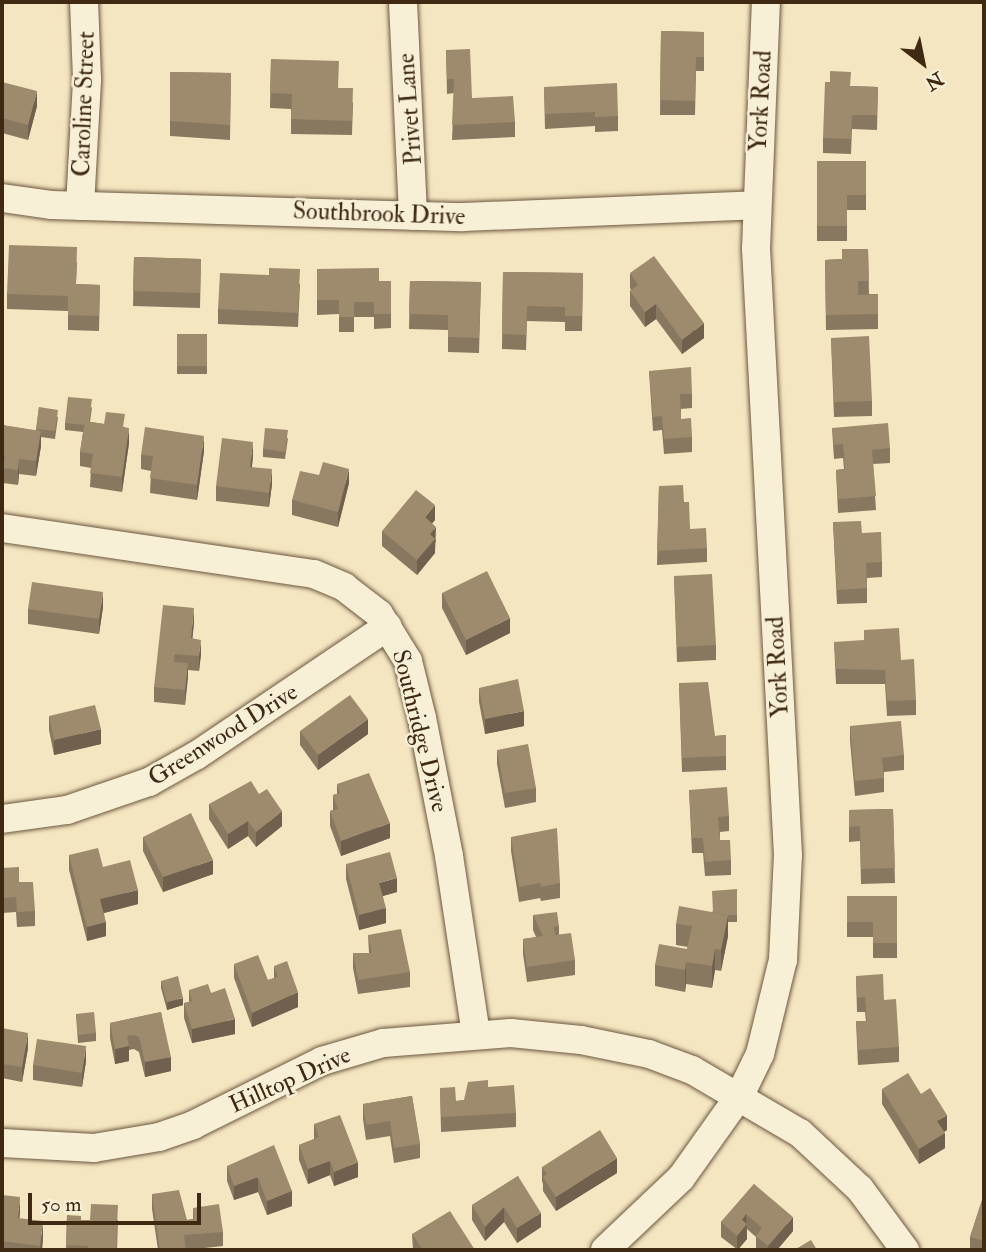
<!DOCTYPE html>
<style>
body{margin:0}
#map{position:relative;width:986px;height:1252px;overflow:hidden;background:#f5e6c2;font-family:"IM FELL Double Pica",serif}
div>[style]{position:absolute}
.roads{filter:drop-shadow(0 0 2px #6c583e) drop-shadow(0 0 2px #6c583e)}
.minor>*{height:28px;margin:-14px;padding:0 14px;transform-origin:14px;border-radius:14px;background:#f8efd7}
.wall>*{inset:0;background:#88785f}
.shaded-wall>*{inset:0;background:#6f614d}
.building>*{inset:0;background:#9e8b6e}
span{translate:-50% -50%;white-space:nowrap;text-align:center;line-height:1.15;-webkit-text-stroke:5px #f8efd7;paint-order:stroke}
.street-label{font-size:24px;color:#3f2912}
.frame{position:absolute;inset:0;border:4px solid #3f2912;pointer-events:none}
.north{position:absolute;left:888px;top:28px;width:70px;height:70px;-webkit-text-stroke:5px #f8efd7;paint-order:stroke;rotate:148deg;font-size:19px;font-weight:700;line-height:28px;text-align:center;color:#3f2912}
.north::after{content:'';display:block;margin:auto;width:24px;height:32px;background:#3f2912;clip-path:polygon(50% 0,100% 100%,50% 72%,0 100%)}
.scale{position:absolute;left:28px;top:1193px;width:173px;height:32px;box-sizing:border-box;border:4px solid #3f2912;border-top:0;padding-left:9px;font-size:21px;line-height:24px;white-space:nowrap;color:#3f2912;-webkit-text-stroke:5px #f8efd7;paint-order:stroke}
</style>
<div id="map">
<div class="roads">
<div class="minor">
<i style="left:403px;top:2px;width:214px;rotate:87.3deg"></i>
<i style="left:2px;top:198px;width:49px;rotate:8.1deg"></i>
<i style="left:51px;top:205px;width:412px;rotate:1.7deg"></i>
<i style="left:463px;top:217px;width:293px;rotate:-2.3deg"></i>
<i style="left:80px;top:206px;width:127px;rotate:-86.8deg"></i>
<i style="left:87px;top:79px;width:77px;rotate:-92.2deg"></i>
<i style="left:2px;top:528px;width:315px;rotate:8.4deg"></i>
<i style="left:314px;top:574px;width:33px;rotate:23deg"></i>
<i style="left:344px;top:587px;width:44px;rotate:37.6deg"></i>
<i style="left:379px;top:614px;width:55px;rotate:58.3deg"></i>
<i style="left:408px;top:661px;width:59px;rotate:76.2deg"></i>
<i style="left:422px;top:718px;width:141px;rotate:78.9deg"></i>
<i style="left:449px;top:856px;width:181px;rotate:81.4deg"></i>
<i style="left:2px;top:819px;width:66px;rotate:-7.9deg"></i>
<i style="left:67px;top:810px;width:87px;rotate:-18.9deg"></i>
<i style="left:149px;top:782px;width:55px;rotate:-29.4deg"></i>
<i style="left:197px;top:755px;width:230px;rotate:-34deg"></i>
<i style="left:2px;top:1143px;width:92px;rotate:3.1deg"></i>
<i style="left:94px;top:1148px;width:66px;rotate:-9.6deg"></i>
<i style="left:159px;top:1137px;width:36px;rotate:-19deg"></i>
<i style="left:193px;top:1125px;width:144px;rotate:-26.4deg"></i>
<i style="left:322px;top:1061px;width:64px;rotate:-16.4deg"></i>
<i style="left:383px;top:1043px;width:128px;rotate:-4.5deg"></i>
<i style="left:511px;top:1033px;width:70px;rotate:5.7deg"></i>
<i style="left:581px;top:1040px;width:69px;rotate:11.6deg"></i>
<i style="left:649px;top:1054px;width:46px;rotate:20.4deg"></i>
<i style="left:692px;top:1070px;width:125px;rotate:30.3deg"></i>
<i style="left:800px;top:1133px;width:82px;rotate:43deg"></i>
<i style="left:860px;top:1189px;width:76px;rotate:53.6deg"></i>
<i style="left:605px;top:1250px;width:105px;rotate:-43.5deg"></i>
<i style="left:681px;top:1178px;width:102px;rotate:-54.6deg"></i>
<i style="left:740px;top:1095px;width:46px;rotate:-64deg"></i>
<i style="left:760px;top:1054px;width:97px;rotate:-76.3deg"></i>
<i style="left:783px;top:960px;width:105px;rotate:-87.3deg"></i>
<i style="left:788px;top:855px;width:607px;rotate:-93.02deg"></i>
<i style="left:756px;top:249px;width:247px;rotate:-87.7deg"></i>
</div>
</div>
<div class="wall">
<i style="clip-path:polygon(661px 31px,704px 32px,704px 71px,696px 71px,695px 115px,660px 115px)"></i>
<i style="clip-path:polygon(446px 50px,472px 98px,515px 122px,515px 137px,452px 140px,454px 93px,447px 94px)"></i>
<i style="clip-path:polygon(271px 59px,339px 88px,353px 103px,352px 135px,291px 134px,291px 109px,270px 108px)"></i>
<i style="clip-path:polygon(170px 72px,231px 73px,230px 140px,170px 136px)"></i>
<i style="clip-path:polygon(2px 82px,37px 106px,28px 140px,2px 133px)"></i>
<i style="clip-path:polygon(851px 86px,878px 87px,877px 130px,852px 129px,851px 154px,823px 153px,823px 138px)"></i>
<i style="clip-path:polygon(544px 87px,618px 116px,618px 131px,595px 132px,595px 126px,545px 129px)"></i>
<i style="clip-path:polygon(817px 161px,866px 161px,866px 210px,847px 210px,847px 241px,817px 241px)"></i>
<i style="clip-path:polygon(868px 249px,869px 294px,878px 294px,878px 329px,826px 330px,825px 260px,842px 259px)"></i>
<i style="clip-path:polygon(134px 257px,201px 259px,200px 308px,133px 306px)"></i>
<i style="clip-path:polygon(77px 262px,76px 284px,100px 285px,99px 331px,68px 330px,68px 311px,7px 309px,7px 294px)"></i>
<i style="clip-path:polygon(317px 269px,379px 281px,391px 281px,391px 328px,374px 329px,374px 317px,354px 317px,354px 332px,339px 332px,339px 314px,317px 315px)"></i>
<i style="clip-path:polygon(503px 272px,583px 273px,582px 331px,565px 331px,565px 322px,527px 321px,526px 350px,502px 349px)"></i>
<i style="clip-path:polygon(630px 273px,704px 338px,682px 354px,656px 319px,645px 327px,630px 306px,630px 291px,631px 290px,630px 288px)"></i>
<i style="clip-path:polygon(410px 281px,481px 282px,479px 353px,448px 352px,448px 330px,409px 329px)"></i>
<i style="clip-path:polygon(300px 284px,298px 327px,218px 324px,218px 309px)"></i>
<i style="clip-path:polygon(177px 334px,207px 334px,207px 374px,177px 374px)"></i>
<i style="clip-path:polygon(831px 338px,872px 401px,872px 416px,834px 417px)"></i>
<i style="clip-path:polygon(649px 371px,692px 394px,692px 408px,681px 409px,681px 419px,692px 437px,692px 452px,664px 454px,662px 430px,653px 431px)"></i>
<i style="clip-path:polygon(39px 407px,58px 417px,55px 439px,41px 437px,41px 446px,36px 476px,19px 474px,18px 485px,3px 483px,3px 472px,2px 472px,2px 425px,36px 431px)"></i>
<i style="clip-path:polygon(92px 407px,90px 422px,125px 427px,129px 443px,122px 492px,90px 487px,91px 468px,80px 466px,80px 452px,83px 432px,65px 430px,65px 423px)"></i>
<i style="clip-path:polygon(832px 428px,890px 448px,890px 463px,873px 464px,876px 510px,838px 513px,836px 470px,844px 469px,843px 458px,834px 459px)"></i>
<i style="clip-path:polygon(288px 438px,285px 459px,263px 457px,263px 449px)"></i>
<i style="clip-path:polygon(204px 451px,197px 500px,150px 493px,151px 471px,141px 469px,141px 455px)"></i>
<i style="clip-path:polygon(253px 456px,252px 467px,272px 484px,269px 507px,216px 501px,216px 486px)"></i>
<i style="clip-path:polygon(349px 483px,338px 527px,292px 515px,292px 500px)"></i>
<i style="clip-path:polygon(659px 486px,684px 502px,690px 529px,707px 548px,707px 562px,657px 565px)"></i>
<i style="clip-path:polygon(435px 520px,432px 523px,436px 542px,435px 543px,435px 553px,417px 575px,382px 546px,382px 531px)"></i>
<i style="clip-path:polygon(833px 522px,862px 533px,882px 562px,882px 577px,867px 578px,867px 603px,837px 604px)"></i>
<i style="clip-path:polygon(674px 576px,716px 645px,716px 660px,677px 662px)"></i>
<i style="clip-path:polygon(442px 593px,510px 633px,466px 655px,442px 608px)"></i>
<i style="clip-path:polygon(103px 607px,99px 634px,28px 624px,28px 609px)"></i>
<i style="clip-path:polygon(194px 623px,192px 638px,201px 654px,199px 671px,188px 670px,185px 705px,154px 702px,154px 687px)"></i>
<i style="clip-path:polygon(834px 642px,901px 660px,916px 700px,916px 715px,887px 716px,885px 684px,836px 684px)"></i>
<i style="clip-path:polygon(679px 683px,715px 736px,726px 735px,726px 770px,682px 772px)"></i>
<i style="clip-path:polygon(479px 688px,524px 726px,485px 734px,479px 702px)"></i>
<i style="clip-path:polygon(49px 716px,101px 744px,54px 755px,49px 730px)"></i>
<i style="clip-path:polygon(850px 726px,904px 755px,904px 770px,884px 772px,884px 792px,855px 796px,850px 741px)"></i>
<i style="clip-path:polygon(300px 731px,368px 734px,318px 770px,300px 745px)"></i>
<i style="clip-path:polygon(497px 750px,536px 788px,536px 802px,505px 808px,497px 764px)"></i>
<i style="clip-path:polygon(337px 784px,390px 838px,341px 856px,330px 826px,330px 811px,333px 810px,333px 795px,337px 794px)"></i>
<i style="clip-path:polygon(689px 790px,729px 816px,729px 831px,720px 832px,720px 840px,731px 860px,731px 875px,705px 876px,703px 853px,692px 853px)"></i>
<i style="clip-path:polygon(209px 804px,282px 826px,256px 847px,248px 836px,228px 849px,209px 819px)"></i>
<i style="clip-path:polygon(893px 809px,895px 883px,861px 884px,860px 841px,849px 842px,849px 810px)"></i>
<i style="clip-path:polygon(143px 837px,213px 874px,163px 892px,143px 851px)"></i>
<i style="clip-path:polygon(511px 837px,560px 883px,560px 898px,541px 901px,540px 898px,519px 902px,511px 851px)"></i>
<i style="clip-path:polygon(69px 855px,103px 867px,138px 904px,104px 913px,106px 936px,87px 941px,69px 870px)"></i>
<i style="clip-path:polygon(346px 864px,397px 892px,383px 896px,386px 923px,359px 930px,346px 879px)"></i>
<i style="clip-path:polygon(2px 868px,19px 882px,35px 911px,35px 926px,17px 927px,16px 912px,2px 913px)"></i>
<i style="clip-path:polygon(737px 889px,737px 922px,728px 922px,728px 936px,721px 971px,715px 970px,712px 988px,686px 984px,685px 992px,655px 986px,655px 965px,687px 949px,688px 947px,676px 945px,676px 924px,712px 912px)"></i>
<i style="clip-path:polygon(847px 896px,897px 896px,897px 958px,873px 958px,873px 937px,847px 937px)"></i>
<i style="clip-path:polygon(533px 915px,559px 926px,559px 935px,575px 960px,575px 975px,527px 982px,523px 954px,523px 939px,536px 937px,533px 930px)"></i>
<i style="clip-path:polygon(368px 935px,410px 972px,410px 987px,358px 994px,353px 968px,353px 953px,369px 953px)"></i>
<i style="clip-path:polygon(234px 964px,268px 980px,274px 978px,274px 966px,298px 1007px,252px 1027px,234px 978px)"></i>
<i style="clip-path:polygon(856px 976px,884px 1000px,899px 1047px,899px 1062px,858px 1065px,856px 1021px,866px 1021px,865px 1012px,857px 1012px)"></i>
<i style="clip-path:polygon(161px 981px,183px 1005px,167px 1010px,161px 988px)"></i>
<i style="clip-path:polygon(189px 990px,211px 993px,235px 1034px,192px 1043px,184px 1018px,184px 1003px,189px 1002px)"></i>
<i style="clip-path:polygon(161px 1012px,171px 1071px,145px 1077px,139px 1052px,134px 1049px,129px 1050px,129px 1061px,115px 1064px,110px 1038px,110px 1023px)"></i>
<i style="clip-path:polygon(76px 1014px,96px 1033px,96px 1041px,78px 1043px)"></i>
<i style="clip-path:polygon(2px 1028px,28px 1048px,22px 1082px,2px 1078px)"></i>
<i style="clip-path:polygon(86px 1061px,82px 1087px,33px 1080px,33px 1065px)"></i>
<i style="clip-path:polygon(488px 1087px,516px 1113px,516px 1127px,441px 1132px,440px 1088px,456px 1101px,464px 1100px)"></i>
<i style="clip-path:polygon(882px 1089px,921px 1094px,947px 1130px,944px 1132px,945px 1148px,919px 1164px,882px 1104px)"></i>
<i style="clip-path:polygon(412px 1096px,420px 1144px,420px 1158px,394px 1163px,390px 1136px,366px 1140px,363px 1119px,363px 1104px)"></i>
<i style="clip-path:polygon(314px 1124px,358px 1177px,334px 1186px,330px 1175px,308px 1184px,299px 1160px,299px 1145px,314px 1139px)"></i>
<i style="clip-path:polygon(227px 1166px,292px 1191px,292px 1206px,267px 1215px,258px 1192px,234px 1200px,227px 1181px)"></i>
<i style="clip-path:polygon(542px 1167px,617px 1173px,556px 1211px,543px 1191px,543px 1184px,542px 1181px)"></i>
<i style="clip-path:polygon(518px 1176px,541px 1227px,517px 1243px,504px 1222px,485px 1241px,472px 1220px,472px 1205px)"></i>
<i style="clip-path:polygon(754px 1184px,793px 1231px,777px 1250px,756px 1250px,756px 1237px,747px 1229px,747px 1239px,738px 1250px,721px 1237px,721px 1222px)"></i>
<i style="clip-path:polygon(152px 1194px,187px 1220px,193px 1219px,193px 1208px,223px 1232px,223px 1246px,186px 1250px,158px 1250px,152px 1209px)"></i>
<i style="clip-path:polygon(984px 1194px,984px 1250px,970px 1250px,970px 1237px)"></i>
<i style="clip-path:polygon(2px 1195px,20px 1212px,19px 1218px,43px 1236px,42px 1250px,2px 1250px)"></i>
<i style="clip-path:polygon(67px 1215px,81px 1220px,118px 1220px,117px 1250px,66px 1250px)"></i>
<i style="clip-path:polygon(412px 1234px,475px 1250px,413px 1250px)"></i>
</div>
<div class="shaded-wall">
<i style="clip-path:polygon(37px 91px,37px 106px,28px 140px,28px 125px)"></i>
<i style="clip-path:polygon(656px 304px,656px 319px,645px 327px,645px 312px)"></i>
<i style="clip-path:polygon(704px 323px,704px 338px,682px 354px,682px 340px)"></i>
<i style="clip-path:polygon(129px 428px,129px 443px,122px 492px,122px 477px)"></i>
<i style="clip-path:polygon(41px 431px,41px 446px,36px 476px,36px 461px)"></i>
<i style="clip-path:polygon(204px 436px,204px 451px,197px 500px,197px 485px)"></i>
<i style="clip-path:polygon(253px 442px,253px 456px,250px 481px,250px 467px)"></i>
<i style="clip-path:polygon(19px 459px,19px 474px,18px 485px,18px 470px)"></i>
<i style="clip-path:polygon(272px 469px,272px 484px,269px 507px,269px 493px)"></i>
<i style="clip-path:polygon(349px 469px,349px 483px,338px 527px,338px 512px)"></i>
<i style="clip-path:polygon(435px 505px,435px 520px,425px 532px,425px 517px)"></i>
<i style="clip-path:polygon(436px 527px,435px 553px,417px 575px,417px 560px,430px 534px)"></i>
<i style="clip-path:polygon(103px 592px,103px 607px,99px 634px,99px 619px)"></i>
<i style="clip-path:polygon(194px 608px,194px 623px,191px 653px,191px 638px)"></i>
<i style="clip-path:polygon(510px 618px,510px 633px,466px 655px,466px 640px)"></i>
<i style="clip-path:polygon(201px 640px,201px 654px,199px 671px,199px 656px)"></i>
<i style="clip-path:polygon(188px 663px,188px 678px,185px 705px,185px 690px)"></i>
<i style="clip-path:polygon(524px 711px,524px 726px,485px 734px,485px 719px)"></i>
<i style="clip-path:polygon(368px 719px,368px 734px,318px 770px,318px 755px)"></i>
<i style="clip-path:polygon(101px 729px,101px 744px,54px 755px,54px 740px)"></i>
<i style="clip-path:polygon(282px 811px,282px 826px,256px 847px,256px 832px)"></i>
<i style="clip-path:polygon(248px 821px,248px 836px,228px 849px,228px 834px)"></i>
<i style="clip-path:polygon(390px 823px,390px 838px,341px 856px,341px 841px)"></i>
<i style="clip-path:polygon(213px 860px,213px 874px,163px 892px,163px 877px)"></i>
<i style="clip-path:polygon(397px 878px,397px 892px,379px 897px,379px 883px)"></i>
<i style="clip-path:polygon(138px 890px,138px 904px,100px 914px,100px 899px)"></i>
<i style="clip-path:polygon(386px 908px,386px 923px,359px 930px,359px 915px)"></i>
<i style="clip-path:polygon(728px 915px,728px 936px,721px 971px,721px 950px)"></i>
<i style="clip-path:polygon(106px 922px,106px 936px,87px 941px,87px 927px)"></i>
<i style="clip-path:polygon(715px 949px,715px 970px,712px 988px,712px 966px)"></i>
<i style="clip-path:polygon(686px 962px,686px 984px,685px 992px,685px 970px)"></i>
<i style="clip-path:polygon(298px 992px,298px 1007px,252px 1027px,252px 1013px)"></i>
<i style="clip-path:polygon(183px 998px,183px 1005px,167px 1010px,167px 1002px)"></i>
<i style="clip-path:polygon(235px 1019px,235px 1034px,192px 1043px,192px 1029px)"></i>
<i style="clip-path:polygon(28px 1033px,28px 1048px,22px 1082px,22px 1067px)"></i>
<i style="clip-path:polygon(86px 1046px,86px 1061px,82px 1087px,82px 1073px)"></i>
<i style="clip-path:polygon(129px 1046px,129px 1061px,115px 1064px,115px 1049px)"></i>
<i style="clip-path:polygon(171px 1057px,171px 1071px,145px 1077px,145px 1062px)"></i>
<i style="clip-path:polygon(947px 1115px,947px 1130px,937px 1136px,937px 1121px)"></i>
<i style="clip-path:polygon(945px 1133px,945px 1148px,919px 1164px,919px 1149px)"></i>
<i style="clip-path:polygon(617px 1158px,617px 1173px,556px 1211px,556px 1197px)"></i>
<i style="clip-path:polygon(330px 1161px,330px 1175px,308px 1184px,308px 1169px)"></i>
<i style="clip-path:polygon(358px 1162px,358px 1177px,334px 1186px,334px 1172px)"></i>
<i style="clip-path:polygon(258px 1177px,258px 1192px,234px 1200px,234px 1186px)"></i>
<i style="clip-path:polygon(292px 1191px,292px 1206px,267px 1215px,267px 1201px)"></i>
<i style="clip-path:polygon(20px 1197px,20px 1212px,18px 1233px,18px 1218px)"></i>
<i style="clip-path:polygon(504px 1207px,504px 1222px,485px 1241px,485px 1227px)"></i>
<i style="clip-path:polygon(541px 1213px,541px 1227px,517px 1243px,517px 1228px)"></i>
<i style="clip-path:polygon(746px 1214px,747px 1239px,737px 1250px,737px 1236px,742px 1220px)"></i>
<i style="clip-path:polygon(793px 1217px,793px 1231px,777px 1250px,768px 1250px,768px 1246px)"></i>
<i style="clip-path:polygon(43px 1221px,43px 1236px,42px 1250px,40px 1250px)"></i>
</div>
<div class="building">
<i style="clip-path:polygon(661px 31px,704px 32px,704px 57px,696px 57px,695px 101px,660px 100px)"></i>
<i style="clip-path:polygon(470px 49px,472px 98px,513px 96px,515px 122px,452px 125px,454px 79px,447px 79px,446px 50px)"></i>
<i style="clip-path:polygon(271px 59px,339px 61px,338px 88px,353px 88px,352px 121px,291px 119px,292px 94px,270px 93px)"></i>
<i style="clip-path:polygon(830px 71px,851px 72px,850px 86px,878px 87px,877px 115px,852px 115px,851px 139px,823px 138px,825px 82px,830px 82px)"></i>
<i style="clip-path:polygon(170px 72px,231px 73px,230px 125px,170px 121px)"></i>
<i style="clip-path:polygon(2px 82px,37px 91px,28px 125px,2px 118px)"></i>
<i style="clip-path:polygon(617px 83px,618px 116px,595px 117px,595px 112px,545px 114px,544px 87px)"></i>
<i style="clip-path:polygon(817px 161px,866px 161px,866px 195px,847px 195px,847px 226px,817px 226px)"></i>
<i style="clip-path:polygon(9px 245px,77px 247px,76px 284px,100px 285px,99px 316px,68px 315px,68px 296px,7px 294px)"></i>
<i style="clip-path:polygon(842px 249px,868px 249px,869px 281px,858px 281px,858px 295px,878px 294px,878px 314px,826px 315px,825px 260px,842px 259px)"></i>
<i style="clip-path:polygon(654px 256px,704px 323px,682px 340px,656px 304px,645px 312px,630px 291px,638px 285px,630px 273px)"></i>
<i style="clip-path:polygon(134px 257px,201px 259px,200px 293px,133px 291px)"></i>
<i style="clip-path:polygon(269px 268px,300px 269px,298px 313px,218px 309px,220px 273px,269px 275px)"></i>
<i style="clip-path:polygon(379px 268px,379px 281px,391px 281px,391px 314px,374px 314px,374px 302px,354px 302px,354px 317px,339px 317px,339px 300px,317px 300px,317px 269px)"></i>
<i style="clip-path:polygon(503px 272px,583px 273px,582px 316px,565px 316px,565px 307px,527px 306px,526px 335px,502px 334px)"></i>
<i style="clip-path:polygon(410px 281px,481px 282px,479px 338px,448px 337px,448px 315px,409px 314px)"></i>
<i style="clip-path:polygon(177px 334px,207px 334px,207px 366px,177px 366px)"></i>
<i style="clip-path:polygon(869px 336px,872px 401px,834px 402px,831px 338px)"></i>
<i style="clip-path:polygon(691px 367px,692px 394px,680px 394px,681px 419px,691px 418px,692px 437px,664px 439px,662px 416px,653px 417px,649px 371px)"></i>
<i style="clip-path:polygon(68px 397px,92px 399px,89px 422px,85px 421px,84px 425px,65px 423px)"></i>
<i style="clip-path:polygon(39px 407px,58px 410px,55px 431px,36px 429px)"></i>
<i style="clip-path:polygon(106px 412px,125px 414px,123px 427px,129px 428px,122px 477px,90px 473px,93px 454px,80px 452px,85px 421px,104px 424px)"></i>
<i style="clip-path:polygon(888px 423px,890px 448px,872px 450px,876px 496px,838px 499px,836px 470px,845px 469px,843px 444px,834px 445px,832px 428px)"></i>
<i style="clip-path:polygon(2px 425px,41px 431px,36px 461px,19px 459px,18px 470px,3px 468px,5px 457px,2px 457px)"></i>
<i style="clip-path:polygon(145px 427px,204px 436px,197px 485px,150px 478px,153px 456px,141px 455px)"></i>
<i style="clip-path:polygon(265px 428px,288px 430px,285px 452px,263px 449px)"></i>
<i style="clip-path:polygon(222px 438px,253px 442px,250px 467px,272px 469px,269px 493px,216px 486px)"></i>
<i style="clip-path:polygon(323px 462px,349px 469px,338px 512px,292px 500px,300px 471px,319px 475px)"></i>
<i style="clip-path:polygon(683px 485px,684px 502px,689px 502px,690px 529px,706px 528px,707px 548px,657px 551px,659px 486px)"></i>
<i style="clip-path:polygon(416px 490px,435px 505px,425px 517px,436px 527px,430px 534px,435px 539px,417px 560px,382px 531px)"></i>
<i style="clip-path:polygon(861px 521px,862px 533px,881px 532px,882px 562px,866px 563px,867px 588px,837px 590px,833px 522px)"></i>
<i style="clip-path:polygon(487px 571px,510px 618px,466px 640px,442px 593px)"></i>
<i style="clip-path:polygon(712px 574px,716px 645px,677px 647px,674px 576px)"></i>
<i style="clip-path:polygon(32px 582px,103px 592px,99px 619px,28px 609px)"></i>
<i style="clip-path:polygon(163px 605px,194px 608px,191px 638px,201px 640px,199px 656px,174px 654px,174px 662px,188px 663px,185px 690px,154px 687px)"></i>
<i style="clip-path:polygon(899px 628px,901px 660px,914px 659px,916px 700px,887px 701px,885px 670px,836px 669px,834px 642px,864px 640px,864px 630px)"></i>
<i style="clip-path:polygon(518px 679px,524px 711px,485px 719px,479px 688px)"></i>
<i style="clip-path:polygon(708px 682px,715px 736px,726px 735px,726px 756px,682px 758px,679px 683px)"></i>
<i style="clip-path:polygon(350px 695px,368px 719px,318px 755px,300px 731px)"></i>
<i style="clip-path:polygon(95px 705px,101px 729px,54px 740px,49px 716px)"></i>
<i style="clip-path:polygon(901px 721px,904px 755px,882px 758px,884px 778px,855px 781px,850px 726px)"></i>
<i style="clip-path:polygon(528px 744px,536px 788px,505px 793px,497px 750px)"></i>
<i style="clip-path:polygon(369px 773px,390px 823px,341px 841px,330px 811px,338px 809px,333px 795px,340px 793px,337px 784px)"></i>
<i style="clip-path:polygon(251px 781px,259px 794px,267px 789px,282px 811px,256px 832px,248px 821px,228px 834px,209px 804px)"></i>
<i style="clip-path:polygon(727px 787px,729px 816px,718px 817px,720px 840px,730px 840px,731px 860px,705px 862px,703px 838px,692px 838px,689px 790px)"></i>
<i style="clip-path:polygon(893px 809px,895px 868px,861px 869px,860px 826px,849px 827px,849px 810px)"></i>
<i style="clip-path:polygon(191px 813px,213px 860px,163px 877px,143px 837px)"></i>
<i style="clip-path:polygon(557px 828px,560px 883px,541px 887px,540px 883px,519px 887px,511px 837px)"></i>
<i style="clip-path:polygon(98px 848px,103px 867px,130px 860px,138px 890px,100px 899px,106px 922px,87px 927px,69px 855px)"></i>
<i style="clip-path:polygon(390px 852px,397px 878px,379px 883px,386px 908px,359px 915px,346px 864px)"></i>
<i style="clip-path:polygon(19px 867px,19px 882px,33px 882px,35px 911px,17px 912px,16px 897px,2px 898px,2px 868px)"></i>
<i style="clip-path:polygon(737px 889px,737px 915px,728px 915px,713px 912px,712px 891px)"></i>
<i style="clip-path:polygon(847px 896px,897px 896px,897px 943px,873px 943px,873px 922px,847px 922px)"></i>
<i style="clip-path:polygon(679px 906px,728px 915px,721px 950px,715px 949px,712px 966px,686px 962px,685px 970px,655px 965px,659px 944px,687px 949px,692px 926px,676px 924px)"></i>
<i style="clip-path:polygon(557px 912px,559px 926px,554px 927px,555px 935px,571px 933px,575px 960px,527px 967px,523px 939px,543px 936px,533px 915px)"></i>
<i style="clip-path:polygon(401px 929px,410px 972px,358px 980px,353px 953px,372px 953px,368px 935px)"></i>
<i style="clip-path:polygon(258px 955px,268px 980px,278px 977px,274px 966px,287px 961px,298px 992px,252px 1013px,234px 964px)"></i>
<i style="clip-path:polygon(883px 974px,884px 1000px,896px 999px,899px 1047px,858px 1050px,856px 1021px,867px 1021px,865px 997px,857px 998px,856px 976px)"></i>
<i style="clip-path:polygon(178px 976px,183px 998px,167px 1002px,161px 981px)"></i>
<i style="clip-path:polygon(208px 984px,211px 993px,225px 988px,235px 1019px,192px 1029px,184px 1003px,192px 1001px,189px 990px)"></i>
<i style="clip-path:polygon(94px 1012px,96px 1033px,78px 1035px,76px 1014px)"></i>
<i style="clip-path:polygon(161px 1012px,171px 1057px,145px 1062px,139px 1037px,134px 1035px,127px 1036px,129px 1046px,115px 1049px,110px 1023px)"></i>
<i style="clip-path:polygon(2px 1028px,28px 1033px,22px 1067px,2px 1064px)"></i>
<i style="clip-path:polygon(37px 1039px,86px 1046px,82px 1073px,33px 1065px)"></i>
<i style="clip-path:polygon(908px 1073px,921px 1094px,930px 1088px,947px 1115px,937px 1121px,945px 1133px,919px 1149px,882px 1089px)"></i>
<i style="clip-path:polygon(488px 1080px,488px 1087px,514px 1085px,516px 1113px,441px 1117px,440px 1088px,455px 1087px,456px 1101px,464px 1100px,468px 1082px)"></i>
<i style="clip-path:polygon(412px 1096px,420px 1144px,394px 1148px,390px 1121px,366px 1125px,363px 1104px)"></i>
<i style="clip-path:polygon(340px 1115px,358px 1162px,334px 1172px,330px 1161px,308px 1169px,299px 1145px,319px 1137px,314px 1124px)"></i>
<i style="clip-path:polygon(600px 1130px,617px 1158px,556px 1197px,543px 1177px,547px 1174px,542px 1167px)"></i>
<i style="clip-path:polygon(274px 1145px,292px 1191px,267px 1201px,258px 1177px,234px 1186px,227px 1166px)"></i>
<i style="clip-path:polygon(518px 1176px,541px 1213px,517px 1228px,504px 1207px,485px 1227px,472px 1205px)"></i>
<i style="clip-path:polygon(754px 1184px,793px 1217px,768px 1246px,756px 1236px,762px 1228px,746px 1214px,742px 1220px,747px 1224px,737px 1236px,721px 1222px)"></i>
<i style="clip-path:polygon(179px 1190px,187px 1220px,194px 1219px,193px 1208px,219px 1204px,223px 1232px,184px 1235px,186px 1250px,160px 1250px,152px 1194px)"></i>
<i style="clip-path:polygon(984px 1194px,984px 1241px,970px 1237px)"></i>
<i style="clip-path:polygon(2px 1195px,20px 1197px,18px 1218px,43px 1221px,40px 1246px,2px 1241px)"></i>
<i style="clip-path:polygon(91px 1204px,118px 1205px,116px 1250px,88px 1250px,88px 1246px,66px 1245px,67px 1215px,81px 1216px,81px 1220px,90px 1220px)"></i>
<i style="clip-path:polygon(450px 1211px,475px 1250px,423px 1250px,412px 1234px)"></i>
<i style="clip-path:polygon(811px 1240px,817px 1250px,794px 1250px)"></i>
</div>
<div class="street-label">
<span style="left:761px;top:101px;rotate:-87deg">York Road</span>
<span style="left:84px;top:104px;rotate:-88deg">Caroline Street</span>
<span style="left:410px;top:109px;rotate:-94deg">Privet Lane</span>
<span style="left:379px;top:214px;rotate:2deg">Southbrook Drive</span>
<span style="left:778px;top:667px;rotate:-93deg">York Road</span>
<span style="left:420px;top:731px;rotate:76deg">Southridge Drive</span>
<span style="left:223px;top:735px;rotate:-32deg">Greenwood Drive</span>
<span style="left:290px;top:1080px;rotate:-24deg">Hilltop Drive</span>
</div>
<div class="frame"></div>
<div class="north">N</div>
<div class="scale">50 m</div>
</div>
